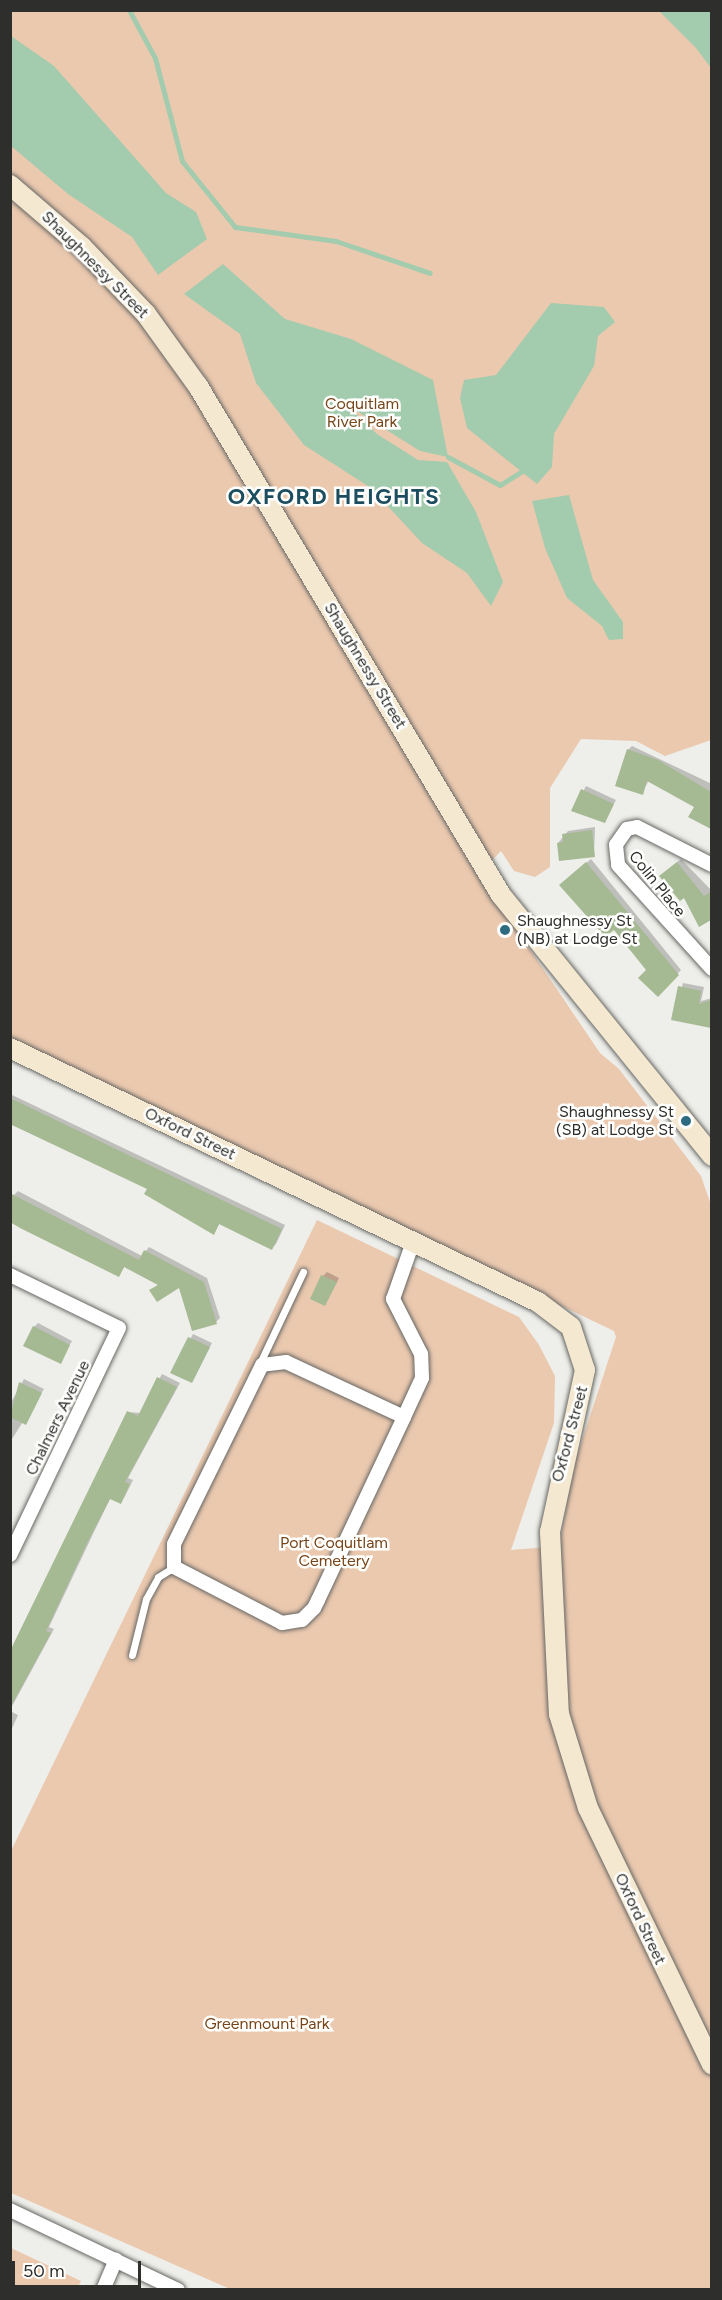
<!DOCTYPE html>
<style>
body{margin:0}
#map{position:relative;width:722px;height:2300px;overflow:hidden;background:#eeeeea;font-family:Figtree,sans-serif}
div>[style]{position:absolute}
.green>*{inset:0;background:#ebc9af}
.water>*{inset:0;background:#a3cbae}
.shadow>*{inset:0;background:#0003}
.stream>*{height:5px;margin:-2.5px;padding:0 2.5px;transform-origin:2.5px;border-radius:2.5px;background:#a3cbae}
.building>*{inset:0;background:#a5b992}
.roads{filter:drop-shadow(0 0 2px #676764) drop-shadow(0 0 2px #676764)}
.lane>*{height:7px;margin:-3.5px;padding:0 3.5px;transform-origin:3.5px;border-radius:3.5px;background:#fff}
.street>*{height:14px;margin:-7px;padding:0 7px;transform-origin:7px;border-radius:7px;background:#fff}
.secondary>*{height:20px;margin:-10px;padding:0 10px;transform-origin:10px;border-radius:10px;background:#f4e8d1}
.dots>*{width:16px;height:16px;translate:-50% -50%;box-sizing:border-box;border:3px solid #fffffe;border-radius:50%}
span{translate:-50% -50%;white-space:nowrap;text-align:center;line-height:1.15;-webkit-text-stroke:5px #fffffe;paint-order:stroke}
.street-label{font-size:16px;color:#2e2e2c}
.park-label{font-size:16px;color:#774519}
.poi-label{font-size:16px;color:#2e2e2c}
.left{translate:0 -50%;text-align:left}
.right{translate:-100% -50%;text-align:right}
.district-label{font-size:22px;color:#1d4e60;font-weight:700;letter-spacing:1.5px}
.frame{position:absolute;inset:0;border:12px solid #2e2e2c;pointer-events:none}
.scale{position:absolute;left:12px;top:2261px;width:129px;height:27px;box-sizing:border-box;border:3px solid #2e2e2c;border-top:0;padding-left:8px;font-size:18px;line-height:21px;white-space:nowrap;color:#2e2e2c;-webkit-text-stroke:4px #fffffe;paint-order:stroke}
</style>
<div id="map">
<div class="green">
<i style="clip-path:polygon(11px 11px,711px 11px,711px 740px,665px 756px,636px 741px,581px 739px,550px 788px,550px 867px,535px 877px,514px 871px,501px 851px,479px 874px,600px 1053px,619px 1069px,701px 1176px,711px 1205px,711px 2289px,230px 2289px,11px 2193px,10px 1853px,317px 1220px,519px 1317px,539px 1345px,555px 1376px,554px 1423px,511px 1550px,559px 1546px,573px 1468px,616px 1337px,614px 1331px,11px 1043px)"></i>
<i style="clip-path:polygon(11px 2248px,81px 2281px,77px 2289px,11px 2289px)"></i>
</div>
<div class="water">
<i style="clip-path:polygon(659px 11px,711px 11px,711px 68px,696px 48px)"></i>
<i style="clip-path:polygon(11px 36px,54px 66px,166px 193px,196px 212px,207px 239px,158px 275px,132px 237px,68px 194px,11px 146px)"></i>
<i style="clip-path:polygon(223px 264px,285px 319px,351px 339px,433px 380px,448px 457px,420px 451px,347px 405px,377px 434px,418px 460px,447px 462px,476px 512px,503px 582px,491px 606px,467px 573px,422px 543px,371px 488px,304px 445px,256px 383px,240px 334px,184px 294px)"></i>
<i style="clip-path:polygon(551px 303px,604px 307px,615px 322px,598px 336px,594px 366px,554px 434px,552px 467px,537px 484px,467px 428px,460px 398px,464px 380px,496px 375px)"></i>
<i style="clip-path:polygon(569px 495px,593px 580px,623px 622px,623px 639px,609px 640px,602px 626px,567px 598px,545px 548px,532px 501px)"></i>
</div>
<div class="shadow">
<i style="clip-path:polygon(632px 746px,712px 784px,712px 829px,690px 817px,696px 806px,649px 780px,642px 793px,628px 750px)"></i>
<i style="clip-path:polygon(586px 786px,616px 800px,604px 822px,573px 810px)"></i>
<i style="clip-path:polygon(595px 827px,594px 855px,558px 843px,568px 831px)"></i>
<i style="clip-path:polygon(591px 859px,681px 970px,658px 994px,648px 970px,614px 928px,565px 881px)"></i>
<i style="clip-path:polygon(681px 859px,712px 891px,712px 921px,665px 872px)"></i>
<i style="clip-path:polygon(683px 983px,704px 987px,701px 1001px,712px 998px,712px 1027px,673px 1019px)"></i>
<i style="clip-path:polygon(10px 1094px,285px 1225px,276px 1244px,272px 1248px,220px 1223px,214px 1233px,149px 1188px,10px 1124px)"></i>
<i style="clip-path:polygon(18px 1191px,142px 1256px,149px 1247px,207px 1278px,220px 1318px,216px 1322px,180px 1286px,155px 1287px,159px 1284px,125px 1266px,119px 1275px,14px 1195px)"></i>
<i style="clip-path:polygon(327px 1272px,339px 1278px,325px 1305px,323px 1276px)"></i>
<i style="clip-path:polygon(38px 1323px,72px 1341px,60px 1362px,34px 1327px)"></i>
<i style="clip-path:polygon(193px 1334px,212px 1343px,192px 1382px,172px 1372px)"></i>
<i style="clip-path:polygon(162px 1374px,180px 1383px,128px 1478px,133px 1480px,124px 1498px,111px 1497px,93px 1534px,49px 1627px,54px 1629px,10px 1710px,10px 1653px,128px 1412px,141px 1413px)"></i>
<i style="clip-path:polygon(24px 1379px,44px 1389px,10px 1442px,10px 1404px)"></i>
<i style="clip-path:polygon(10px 1711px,18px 1715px,10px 1733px)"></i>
</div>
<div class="stream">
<i style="left:129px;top:10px;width:55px;rotate:61.6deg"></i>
<i style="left:155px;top:58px;width:106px;rotate:75.3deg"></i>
<i style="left:182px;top:161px;width:85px;rotate:51.2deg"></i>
<i style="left:235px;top:227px;width:102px;rotate:7.9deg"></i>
<i style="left:336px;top:241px;width:99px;rotate:18.8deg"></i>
<i style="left:448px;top:457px;width:59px;rotate:28.3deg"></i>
<i style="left:500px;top:485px;width:26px;rotate:-32deg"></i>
</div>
<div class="building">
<i style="clip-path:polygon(627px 749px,658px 760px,711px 792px,711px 829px,688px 817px,694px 807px,647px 781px,643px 795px,615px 786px)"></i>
<i style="clip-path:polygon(581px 789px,614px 804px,605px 823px,571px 811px)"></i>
<i style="clip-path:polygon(592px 830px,595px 857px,559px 861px,557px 843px,563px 842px,562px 834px)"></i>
<i style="clip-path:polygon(586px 862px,679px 975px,658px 997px,638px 978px,646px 970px,614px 930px,606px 936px,599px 930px,559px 885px)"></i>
<i style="clip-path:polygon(677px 862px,704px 896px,711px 892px,711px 920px,699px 927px,684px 898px,680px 901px,659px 876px)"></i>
<i style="clip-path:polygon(678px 986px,701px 991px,699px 1004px,711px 1000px,711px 1028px,671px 1020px)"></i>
<i style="clip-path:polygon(10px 1098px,282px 1229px,272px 1250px,219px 1224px,214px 1235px,144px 1194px,147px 1189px,10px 1124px)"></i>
<i style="clip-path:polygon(10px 1193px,139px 1260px,144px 1250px,204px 1282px,217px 1324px,192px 1331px,179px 1288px,157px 1302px,149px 1290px,158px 1285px,124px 1267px,119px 1277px,20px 1228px,10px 1222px)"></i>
<i style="clip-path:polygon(321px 1275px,337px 1282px,325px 1306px,310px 1299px)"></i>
<i style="clip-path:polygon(33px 1326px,70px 1345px,61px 1364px,23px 1346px)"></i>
<i style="clip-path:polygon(188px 1337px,210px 1347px,192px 1383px,170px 1373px)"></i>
<i style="clip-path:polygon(157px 1377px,177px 1387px,125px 1482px,130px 1484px,121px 1504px,110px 1499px,89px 1539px,46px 1631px,51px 1633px,10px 1708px,10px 1651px,127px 1411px,138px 1416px)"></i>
<i style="clip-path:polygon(19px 1382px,42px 1393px,26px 1425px,10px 1417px)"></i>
</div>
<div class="roads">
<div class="lane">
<i style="left:259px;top:1365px;width:103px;rotate:-64.7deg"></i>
<i style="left:132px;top:1655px;width:58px;rotate:-76deg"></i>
<i style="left:146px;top:1599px;width:25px;rotate:-61deg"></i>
<i style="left:158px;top:1577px;width:19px;rotate:-32deg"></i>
</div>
<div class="street">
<i style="left:712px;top:865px;width:84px;rotate:-153.1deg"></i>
<i style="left:637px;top:827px;width:10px;rotate:169deg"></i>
<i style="left:627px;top:829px;width:19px;rotate:125deg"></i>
<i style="left:616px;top:845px;width:20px;rotate:84deg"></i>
<i style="left:618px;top:865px;width:140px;rotate:47.9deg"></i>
<i style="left:10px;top:1275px;width:121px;rotate:25.9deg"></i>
<i style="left:119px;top:1328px;width:252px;rotate:115.6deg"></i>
<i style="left:404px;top:1417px;width:130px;rotate:-155deg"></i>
<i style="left:286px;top:1362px;width:24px;rotate:173deg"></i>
<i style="left:262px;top:1365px;width:199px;rotate:116.2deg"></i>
<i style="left:174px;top:1544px;width:23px;rotate:90deg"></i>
<i style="left:174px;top:1567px;width:122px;rotate:27.4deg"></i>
<i style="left:282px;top:1623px;width:20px;rotate:-9deg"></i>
<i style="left:302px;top:1620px;width:17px;rotate:-45deg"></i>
<i style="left:314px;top:1608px;width:9px;rotate:-63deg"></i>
<i style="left:318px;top:1600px;width:202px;rotate:-64.8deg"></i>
<i style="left:404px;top:1417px;width:43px;rotate:-65.2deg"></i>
<i style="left:422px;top:1378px;width:24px;rotate:-92deg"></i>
<i style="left:421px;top:1354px;width:62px;rotate:-117deg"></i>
<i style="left:393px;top:1299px;width:60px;rotate:-70.7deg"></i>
<i style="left:10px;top:2210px;width:186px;rotate:25.5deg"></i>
<i style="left:103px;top:2290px;width:33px;rotate:-67deg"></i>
</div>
<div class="secondary">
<i style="left:10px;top:185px;width:95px;rotate:40.7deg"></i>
<i style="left:82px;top:247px;width:93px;rotate:46.3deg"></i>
<i style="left:146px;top:314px;width:89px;rotate:54.2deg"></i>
<i style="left:198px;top:386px;width:592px;rotate:59.24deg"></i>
<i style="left:501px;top:895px;width:336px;rotate:51deg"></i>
<i style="left:10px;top:1048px;width:586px;rotate:25.69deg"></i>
<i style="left:538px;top:1302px;width:41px;rotate:37.1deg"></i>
<i style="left:571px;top:1327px;width:45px;rotate:72deg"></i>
<i style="left:585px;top:1370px;width:166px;rotate:102.2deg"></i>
<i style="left:550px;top:1532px;width:182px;rotate:87.2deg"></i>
<i style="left:559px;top:1714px;width:98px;rotate:72.9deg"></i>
<i style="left:588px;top:1808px;width:285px;rotate:64.2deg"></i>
</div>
</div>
<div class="dots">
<i style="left:505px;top:930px;background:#2d6b81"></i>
<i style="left:686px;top:1121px;background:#2d6b81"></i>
</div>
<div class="street-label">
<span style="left:95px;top:265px;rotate:45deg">Shaughnessy Street</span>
<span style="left:365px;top:666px;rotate:59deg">Shaughnessy Street</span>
<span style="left:657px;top:884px;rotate:51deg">Colin Place</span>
<span style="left:190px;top:1134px;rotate:26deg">Oxford Street</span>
<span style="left:58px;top:1418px;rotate:-64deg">Chalmers Avenue</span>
<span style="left:570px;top:1434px;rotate:-75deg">Oxford Street</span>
<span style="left:640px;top:1919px;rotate:65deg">Oxford Street</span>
</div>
<div class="park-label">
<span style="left:362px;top:413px">Coquitlam<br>River Park</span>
<span style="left:334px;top:1552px">Port Coquitlam<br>Cemetery</span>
<span style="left:267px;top:2024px">Greenmount Park</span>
</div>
<div class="poi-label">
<span class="left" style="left:517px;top:930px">Shaughnessy St<br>(NB) at Lodge St</span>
<span class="right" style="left:674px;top:1121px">Shaughnessy St<br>(SB) at Lodge St</span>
</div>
<div class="district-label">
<span style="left:334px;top:497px">OXFORD HEIGHTS</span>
</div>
<div class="frame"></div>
<div class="scale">50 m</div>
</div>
